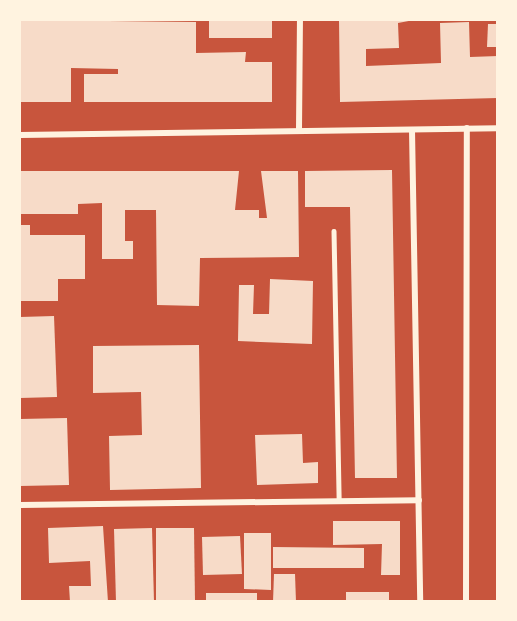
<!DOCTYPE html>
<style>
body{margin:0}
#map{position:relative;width:517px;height:621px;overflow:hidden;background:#c8553d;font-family:"Work Sans",sans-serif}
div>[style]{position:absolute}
.building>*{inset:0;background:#f7dbc8}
.service>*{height:4.5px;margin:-2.25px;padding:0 2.25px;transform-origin:2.25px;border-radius:2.25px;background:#fff3e0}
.minor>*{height:6px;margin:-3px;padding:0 3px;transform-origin:3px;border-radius:3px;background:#fff3e0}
span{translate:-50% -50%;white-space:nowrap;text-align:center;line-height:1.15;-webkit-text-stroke:5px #fff3e0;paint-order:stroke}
.frame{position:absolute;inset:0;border:21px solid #fff3e0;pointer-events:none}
</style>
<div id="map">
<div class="building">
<i style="clip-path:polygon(20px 20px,196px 22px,196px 53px,246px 52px,245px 62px,272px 62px,272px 102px,84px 102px,84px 74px,118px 74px,118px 69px,71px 68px,71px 102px,20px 102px)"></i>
<i style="clip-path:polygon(209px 20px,272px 20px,272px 38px,209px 38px)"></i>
<i style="clip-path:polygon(339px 20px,414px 20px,398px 23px,399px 48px,366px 49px,366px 66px,441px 63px,440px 23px,469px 22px,470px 57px,498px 56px,498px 98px,340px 102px)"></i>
<i style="clip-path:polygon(488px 24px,498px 24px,498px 47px,487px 47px)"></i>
<i style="clip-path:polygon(392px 170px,397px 478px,355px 478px,350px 207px,305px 207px,305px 171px)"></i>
<i style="clip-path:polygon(20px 171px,239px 171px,235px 210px,259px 210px,259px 218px,267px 218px,261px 171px,298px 171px,299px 257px,200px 258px,199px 306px,157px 305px,156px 210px,125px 210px,125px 241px,133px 241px,133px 259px,102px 259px,102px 203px,78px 204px,78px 214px,20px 214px)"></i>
<i style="clip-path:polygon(20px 225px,30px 225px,30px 235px,85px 235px,85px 279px,58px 279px,58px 301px,20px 301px)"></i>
<i style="clip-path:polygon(270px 279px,313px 281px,312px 344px,238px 341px,239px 285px,254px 285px,253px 314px,269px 314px)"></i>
<i style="clip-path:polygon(54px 316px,57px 397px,20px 398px,20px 317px)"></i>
<i style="clip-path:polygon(199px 345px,201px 488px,110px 490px,109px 436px,142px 435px,141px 392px,93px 393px,93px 346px)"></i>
<i style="clip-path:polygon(67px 418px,69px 485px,20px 486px,20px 419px)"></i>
<i style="clip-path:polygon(302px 434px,303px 463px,318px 462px,318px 483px,257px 485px,255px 435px)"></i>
<i style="clip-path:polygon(333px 521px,400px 521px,400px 575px,381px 575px,382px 544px,333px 545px)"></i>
<i style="clip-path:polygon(103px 526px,108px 602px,70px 602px,69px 586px,91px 586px,90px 561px,49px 563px,48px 528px)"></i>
<i style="clip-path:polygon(152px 528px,154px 602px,116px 602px,114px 529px)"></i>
<i style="clip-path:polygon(156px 528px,194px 528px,195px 602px,156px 602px)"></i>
<i style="clip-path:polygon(244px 533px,271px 533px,271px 590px,244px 589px)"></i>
<i style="clip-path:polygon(240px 536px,242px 574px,203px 575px,202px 537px)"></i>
<i style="clip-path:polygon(273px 547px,364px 548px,364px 568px,273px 568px)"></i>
<i style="clip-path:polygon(274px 574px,295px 574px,296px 602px,273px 602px)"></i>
<i style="clip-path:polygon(346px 592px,389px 592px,389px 602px,346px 602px)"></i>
<i style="clip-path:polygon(206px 593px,257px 593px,257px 602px,206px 602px)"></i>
</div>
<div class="service">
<i style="left:334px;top:231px;width:270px;rotate:88.9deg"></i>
</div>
<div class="minor">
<i style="left:299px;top:130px;width:110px;rotate:-89.5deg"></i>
<i style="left:412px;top:130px;width:472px;rotate:89deg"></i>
<i style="left:20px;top:135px;width:478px;rotate:-0.8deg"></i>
<i style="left:20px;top:505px;width:399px;rotate:-0.7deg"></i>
<i style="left:466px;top:602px;width:474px;rotate:-89.9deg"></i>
</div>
<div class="frame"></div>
</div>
